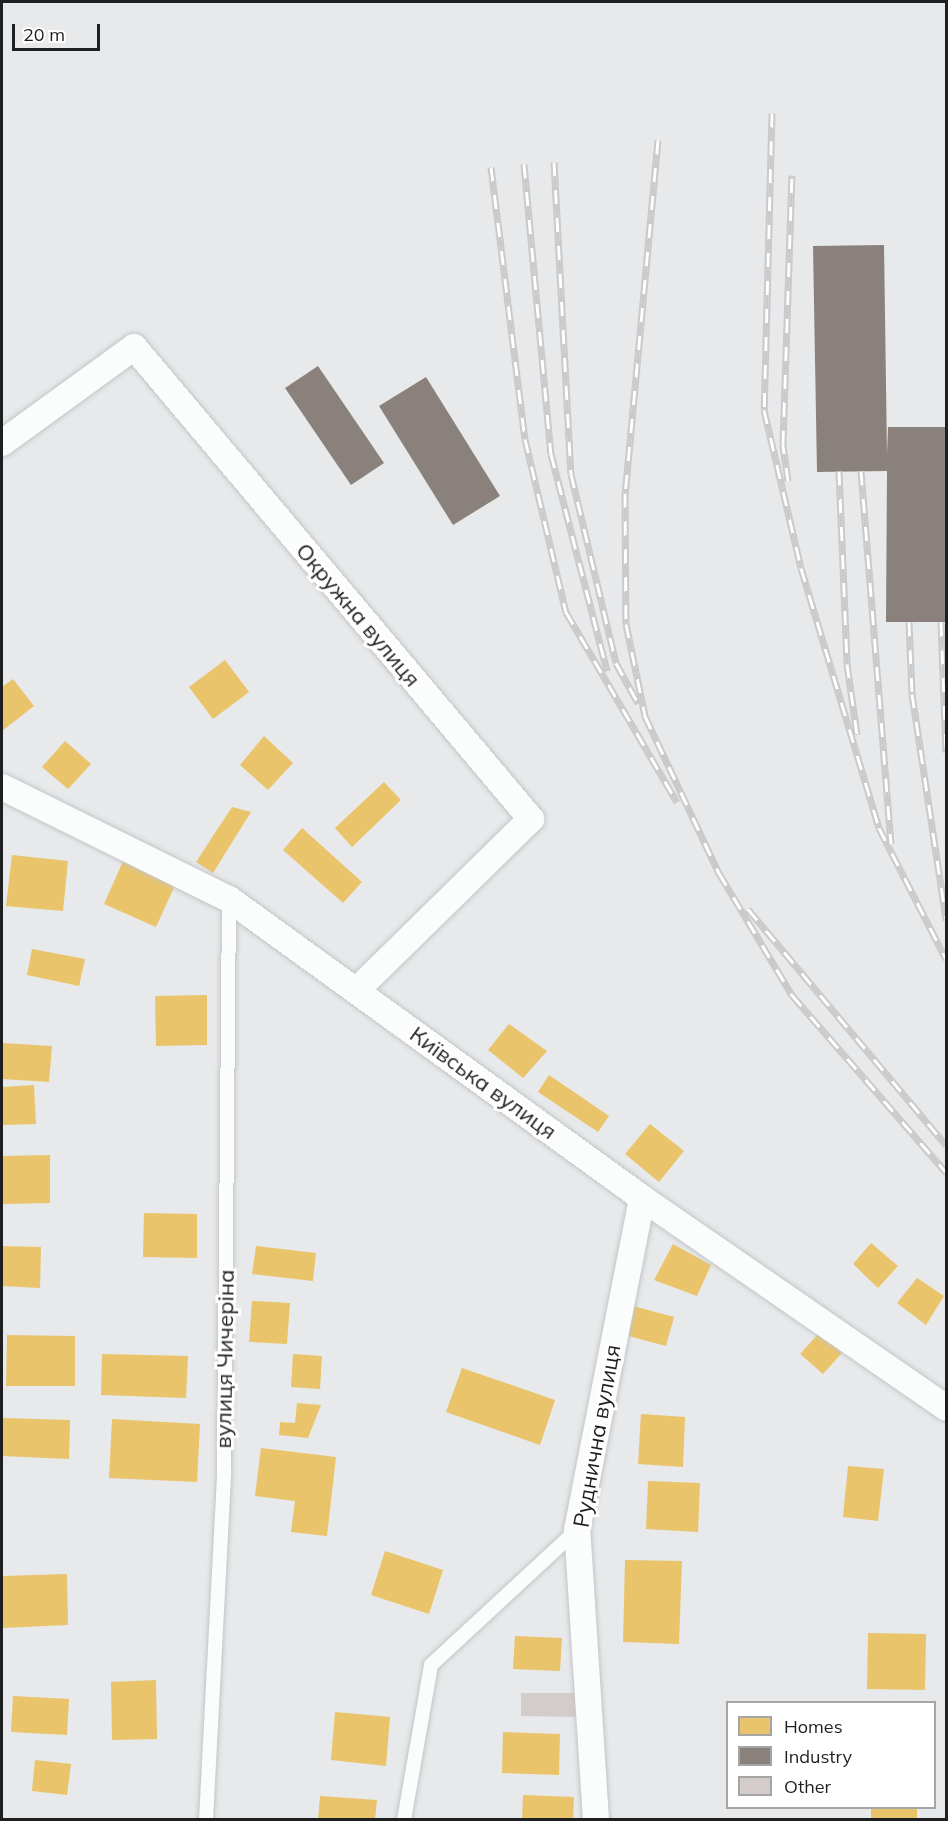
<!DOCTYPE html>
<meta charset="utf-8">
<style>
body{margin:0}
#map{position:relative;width:948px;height:1821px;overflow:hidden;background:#e7e9eb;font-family:Mulish,sans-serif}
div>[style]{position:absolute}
.homes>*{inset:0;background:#e9c46a}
.industry>*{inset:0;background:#8a817c}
.building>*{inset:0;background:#d4cccb}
.roads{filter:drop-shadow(0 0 2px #c4c5c7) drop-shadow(0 0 2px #c4c5c7)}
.lane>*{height:14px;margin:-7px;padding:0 7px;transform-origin:7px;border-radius:7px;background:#fbfcfc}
.street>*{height:26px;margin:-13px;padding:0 13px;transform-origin:13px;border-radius:13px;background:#fbfcfc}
.rail>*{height:7px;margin-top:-3.5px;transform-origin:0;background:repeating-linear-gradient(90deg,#fff 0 14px,#cacacb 0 28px);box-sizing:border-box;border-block:2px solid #cacacb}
span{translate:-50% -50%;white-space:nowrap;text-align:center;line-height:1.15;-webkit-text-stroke:6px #fff;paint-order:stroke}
.street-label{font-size:22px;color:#1e1f20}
.frame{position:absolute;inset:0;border:3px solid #1e1f20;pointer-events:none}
.legend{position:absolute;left:726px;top:1701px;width:210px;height:108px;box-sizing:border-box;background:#fff;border:2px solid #a5a5a6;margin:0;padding:8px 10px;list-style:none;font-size:18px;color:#1e1f20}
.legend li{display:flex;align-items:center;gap:12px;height:30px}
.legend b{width:30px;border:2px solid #a5a5a6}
.scale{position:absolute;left:12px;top:24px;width:88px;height:27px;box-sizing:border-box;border:3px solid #1e1f20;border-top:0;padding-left:8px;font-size:18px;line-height:21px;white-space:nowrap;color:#1e1f20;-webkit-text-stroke:4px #fff;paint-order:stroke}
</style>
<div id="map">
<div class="homes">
<i style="clip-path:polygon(225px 660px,249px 692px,213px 719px,189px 687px)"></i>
<i style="clip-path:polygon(13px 679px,34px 706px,2px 731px,2px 687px)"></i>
<i style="clip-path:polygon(264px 736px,293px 763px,268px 790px,240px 765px)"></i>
<i style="clip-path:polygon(65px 741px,91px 764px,68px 789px,42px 767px)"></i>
<i style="clip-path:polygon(384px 782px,401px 800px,352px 847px,335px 828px)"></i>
<i style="clip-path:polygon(232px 807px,251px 812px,213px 873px,196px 862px)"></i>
<i style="clip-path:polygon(302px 828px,362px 882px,343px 903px,283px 850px)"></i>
<i style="clip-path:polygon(12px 855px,68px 861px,63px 911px,6px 906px)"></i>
<i style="clip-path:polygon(124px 859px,176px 883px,156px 927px,104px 904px)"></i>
<i style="clip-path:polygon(32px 949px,85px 959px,79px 986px,27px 975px)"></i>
<i style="clip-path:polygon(207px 995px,207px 1045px,156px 1046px,155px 996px)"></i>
<i style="clip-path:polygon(509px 1024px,547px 1051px,523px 1078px,488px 1050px)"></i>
<i style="clip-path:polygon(2px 1043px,52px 1046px,49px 1082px,2px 1079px)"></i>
<i style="clip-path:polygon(549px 1075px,609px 1116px,598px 1132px,538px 1092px)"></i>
<i style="clip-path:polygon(34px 1085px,36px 1124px,2px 1125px,2px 1087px)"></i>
<i style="clip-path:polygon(650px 1124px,684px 1151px,659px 1182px,625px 1154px)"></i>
<i style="clip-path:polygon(50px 1155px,50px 1203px,2px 1204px,2px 1156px)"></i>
<i style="clip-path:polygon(144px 1213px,197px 1214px,197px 1258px,143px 1257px)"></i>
<i style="clip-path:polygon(871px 1243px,898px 1266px,878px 1288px,853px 1264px)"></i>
<i style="clip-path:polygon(673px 1244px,711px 1265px,697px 1296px,654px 1280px)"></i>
<i style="clip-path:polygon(2px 1246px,41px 1247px,40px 1288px,2px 1286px)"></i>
<i style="clip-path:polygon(256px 1246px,316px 1253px,313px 1281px,252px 1274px)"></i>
<i style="clip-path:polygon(917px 1278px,944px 1296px,926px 1325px,897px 1303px)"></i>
<i style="clip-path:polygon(252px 1301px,290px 1303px,287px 1344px,249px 1342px)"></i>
<i style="clip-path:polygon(629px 1305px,674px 1317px,666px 1346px,621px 1334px)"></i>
<i style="clip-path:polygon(820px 1332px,842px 1353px,823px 1374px,800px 1354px)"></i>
<i style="clip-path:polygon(7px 1335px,75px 1336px,75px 1386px,6px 1386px)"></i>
<i style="clip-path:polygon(102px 1354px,188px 1356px,186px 1398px,101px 1395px)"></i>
<i style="clip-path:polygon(293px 1354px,322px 1356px,320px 1389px,291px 1387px)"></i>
<i style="clip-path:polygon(462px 1368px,555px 1400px,540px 1445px,446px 1412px)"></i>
<i style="clip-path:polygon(297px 1403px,321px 1405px,308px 1438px,279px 1435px,280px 1422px,295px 1423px)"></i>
<i style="clip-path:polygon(641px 1414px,685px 1417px,683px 1467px,638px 1464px)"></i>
<i style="clip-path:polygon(2px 1418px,70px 1420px,69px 1459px,2px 1456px)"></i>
<i style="clip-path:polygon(112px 1419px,200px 1424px,197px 1482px,109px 1478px)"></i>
<i style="clip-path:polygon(261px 1448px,336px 1457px,327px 1536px,291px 1532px,295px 1501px,255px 1496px)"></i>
<i style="clip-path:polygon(848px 1466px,884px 1469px,878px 1521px,843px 1517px)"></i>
<i style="clip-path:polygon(648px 1481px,700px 1483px,698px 1532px,646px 1529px)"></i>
<i style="clip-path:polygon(385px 1551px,443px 1570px,429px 1614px,371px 1595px)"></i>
<i style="clip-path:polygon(625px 1560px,682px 1561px,679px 1644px,623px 1642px)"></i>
<i style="clip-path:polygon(67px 1574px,68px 1625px,2px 1628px,2px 1576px)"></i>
<i style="clip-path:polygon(868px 1633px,926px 1634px,925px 1690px,867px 1689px)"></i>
<i style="clip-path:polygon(515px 1636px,562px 1638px,560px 1671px,513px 1669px)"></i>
<i style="clip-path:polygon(156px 1680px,157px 1739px,112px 1740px,111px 1682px)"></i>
<i style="clip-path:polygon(13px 1696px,69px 1699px,67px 1735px,11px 1732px)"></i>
<i style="clip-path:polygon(335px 1712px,390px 1717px,386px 1766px,331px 1760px)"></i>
<i style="clip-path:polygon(503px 1732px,560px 1734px,559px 1775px,502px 1773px)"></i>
<i style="clip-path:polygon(35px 1760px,71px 1764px,67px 1795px,32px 1791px)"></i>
<i style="clip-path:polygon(523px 1795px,574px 1797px,573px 1820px,522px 1820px)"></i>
<i style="clip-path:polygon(320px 1796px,377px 1800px,375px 1820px,318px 1820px)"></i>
<i style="clip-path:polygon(871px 1808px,917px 1808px,917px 1820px,871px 1820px)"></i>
</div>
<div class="industry">
<i style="clip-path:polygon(884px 245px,887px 454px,888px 427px,946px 427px,946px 622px,886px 622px,887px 471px,817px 472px,813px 246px)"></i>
<i style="clip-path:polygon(318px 366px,384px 463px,351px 485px,285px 388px)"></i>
<i style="clip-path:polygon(426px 377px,500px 496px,453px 525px,379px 406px)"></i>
</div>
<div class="building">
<i style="clip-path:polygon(521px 1693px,575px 1693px,575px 1717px,521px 1716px)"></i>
</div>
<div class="roads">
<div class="lane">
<i style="left:206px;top:1820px;width:349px;rotate:-87deg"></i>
<i style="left:224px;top:1471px;width:572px;rotate:-89.5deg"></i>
<i style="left:404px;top:1820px;width:157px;rotate:-80.1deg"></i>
<i style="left:431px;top:1665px;width:199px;rotate:-42.8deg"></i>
</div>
<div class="street">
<i style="left:2px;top:443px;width:163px;rotate:-36deg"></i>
<i style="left:134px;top:347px;width:617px;rotate:49.93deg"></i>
<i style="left:531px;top:819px;width:245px;rotate:135.5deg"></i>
<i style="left:2px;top:787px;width:253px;rotate:26.3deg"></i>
<i style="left:229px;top:899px;width:510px;rotate:35.9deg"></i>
<i style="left:642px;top:1198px;width:369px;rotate:34.6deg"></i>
<i style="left:596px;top:1820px;width:291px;rotate:-93.7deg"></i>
<i style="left:577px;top:1530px;width:338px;rotate:-78.9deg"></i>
</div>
</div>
<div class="rail">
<i style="left:772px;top:113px;width:297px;rotate:91.5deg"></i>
<i style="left:764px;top:410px;width:162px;rotate:76.8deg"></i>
<i style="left:801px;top:568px;width:271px;rotate:73.3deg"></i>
<i style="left:879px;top:828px;width:147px;rotate:62.9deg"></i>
<i style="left:658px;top:140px;width:355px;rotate:95.3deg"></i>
<i style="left:625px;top:493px;width:131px;rotate:89.6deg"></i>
<i style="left:626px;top:624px;width:94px;rotate:78.3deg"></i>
<i style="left:645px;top:716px;width:174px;rotate:64.8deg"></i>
<i style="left:719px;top:873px;width:142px;rotate:59.1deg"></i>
<i style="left:792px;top:995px;width:235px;rotate:49deg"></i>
<i style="left:554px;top:162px;width:312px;rotate:86.9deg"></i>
<i style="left:571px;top:474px;width:194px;rotate:76.6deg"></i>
<i style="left:616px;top:663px;width:46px;rotate:61.2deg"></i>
<i style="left:524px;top:164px;width:291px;rotate:84.7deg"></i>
<i style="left:551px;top:454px;width:224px;rotate:75.5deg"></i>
<i style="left:491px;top:167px;width:274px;rotate:82.9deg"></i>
<i style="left:525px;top:439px;width:178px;rotate:76.7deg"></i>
<i style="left:566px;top:612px;width:220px;rotate:59.7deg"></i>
<i style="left:839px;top:471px;width:193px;rotate:87.6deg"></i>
<i style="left:847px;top:664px;width:71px;rotate:81.9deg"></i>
<i style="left:861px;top:471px;width:374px;rotate:85.4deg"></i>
<i style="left:788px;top:481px;width:37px;rotate:-98deg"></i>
<i style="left:783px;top:444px;width:269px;rotate:-88.1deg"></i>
<i style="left:909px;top:622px;width:72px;rotate:87.6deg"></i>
<i style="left:912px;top:694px;width:229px;rotate:81.4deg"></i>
<i style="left:941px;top:622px;width:130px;rotate:87.8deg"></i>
<i style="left:748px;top:909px;width:308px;rotate:50deg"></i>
</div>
<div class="street-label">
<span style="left:358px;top:615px;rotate:50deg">Окружна вулиця</span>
<span style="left:483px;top:1083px;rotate:36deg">Київська вулиця</span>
<span style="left:225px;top:1359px;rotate:-89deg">вулиця Чичеріна</span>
<span style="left:597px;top:1436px;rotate:-80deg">Руднична вулиця</span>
</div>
<div class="frame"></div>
<ul class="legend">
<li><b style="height:16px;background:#e9c46a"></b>Homes</li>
<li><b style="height:16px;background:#8a817c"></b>Industry</li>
<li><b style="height:16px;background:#d4cccb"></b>Other</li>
</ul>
<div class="scale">20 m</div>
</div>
